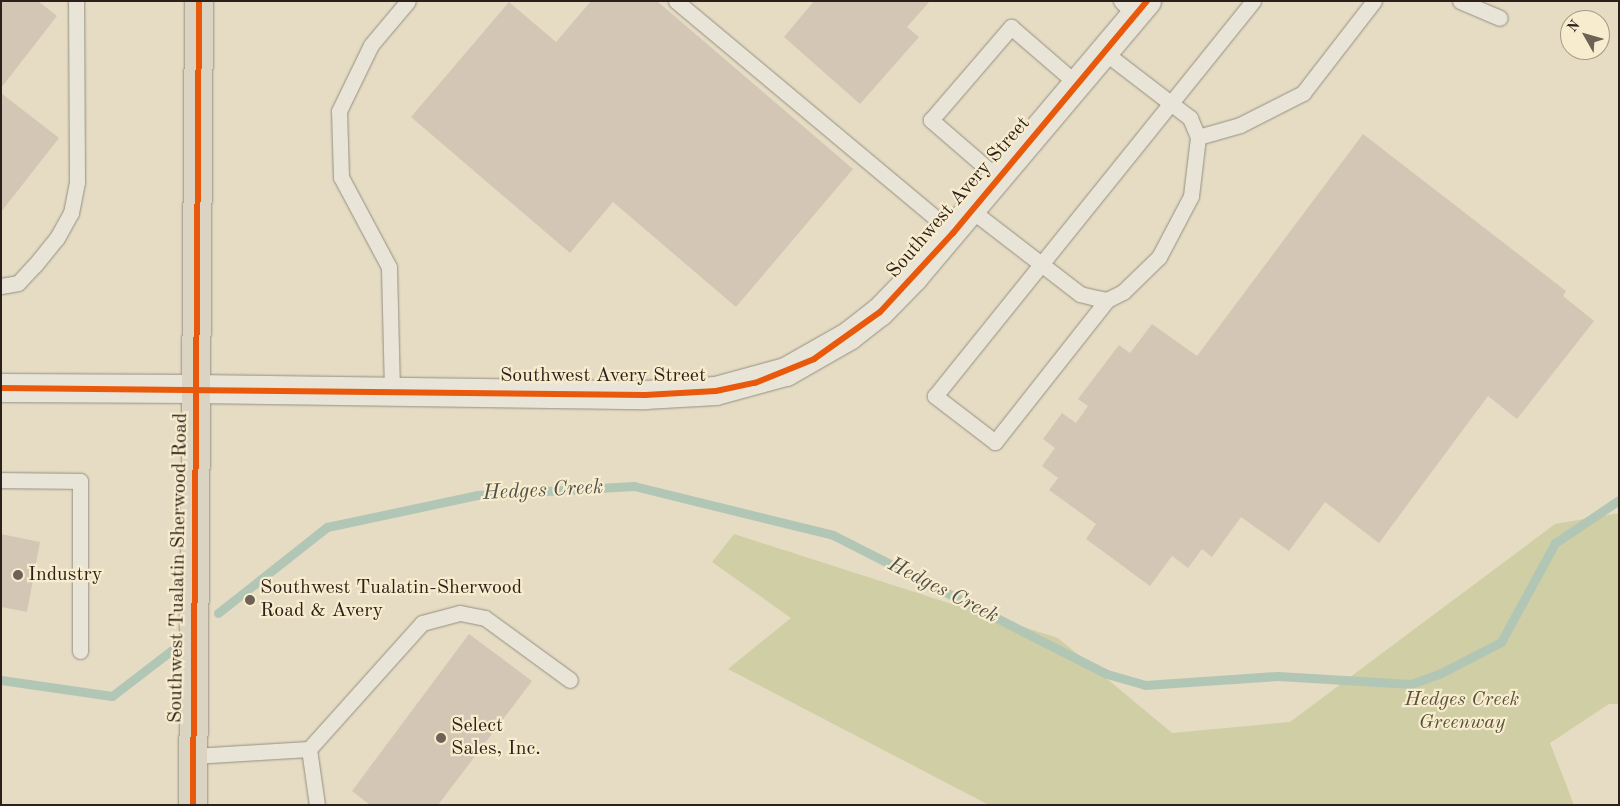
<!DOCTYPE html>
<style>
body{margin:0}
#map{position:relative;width:1620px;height:806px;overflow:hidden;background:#e5dcc3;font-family:"Old Standard TT",serif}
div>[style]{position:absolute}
.green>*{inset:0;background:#d0cea4}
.stream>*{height:9px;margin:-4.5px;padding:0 4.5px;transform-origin:4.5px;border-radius:4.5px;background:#b2c6b6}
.building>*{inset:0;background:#d4c6b5}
.roads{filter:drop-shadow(0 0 1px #968f81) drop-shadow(0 0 1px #968f81)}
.service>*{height:15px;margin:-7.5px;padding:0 7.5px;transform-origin:7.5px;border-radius:7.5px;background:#e9e4d8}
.tertiary>*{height:28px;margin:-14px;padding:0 14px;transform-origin:14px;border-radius:14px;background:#e9e4d8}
.secondary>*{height:28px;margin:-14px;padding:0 14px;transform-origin:14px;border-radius:14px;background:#e9e4d8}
.trunk>*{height:28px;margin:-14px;padding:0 14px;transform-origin:14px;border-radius:14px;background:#dcd4c3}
.cycleway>*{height:6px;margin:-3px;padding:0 3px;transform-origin:3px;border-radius:3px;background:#e8590c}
.dots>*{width:14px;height:14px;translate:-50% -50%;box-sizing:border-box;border:2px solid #f8ecce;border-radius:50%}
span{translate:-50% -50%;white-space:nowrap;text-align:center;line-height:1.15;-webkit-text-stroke:4.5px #f8ecce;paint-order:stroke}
.street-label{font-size:20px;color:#2d201b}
.poi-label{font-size:20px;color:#2d201b}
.left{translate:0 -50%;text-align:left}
.park-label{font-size:20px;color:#59513c;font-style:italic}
.water-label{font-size:21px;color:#4e4f48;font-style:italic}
.frame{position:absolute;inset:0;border:2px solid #2d201b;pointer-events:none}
.north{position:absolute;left:1560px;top:10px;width:50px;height:50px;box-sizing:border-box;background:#f8ecce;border:1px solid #a79a86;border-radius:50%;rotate:308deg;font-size:14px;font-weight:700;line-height:20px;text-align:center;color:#2d201b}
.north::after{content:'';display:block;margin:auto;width:18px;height:22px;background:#6d6256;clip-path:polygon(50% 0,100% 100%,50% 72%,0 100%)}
</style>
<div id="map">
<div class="green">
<i style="clip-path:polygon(1619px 513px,1619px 704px,1609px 704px,1550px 743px,1574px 805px,989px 805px,728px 669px,791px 618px,712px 562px,734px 534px,1058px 638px,1172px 733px,1290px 722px,1555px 524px)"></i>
</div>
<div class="stream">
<i style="left:218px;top:613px;width:139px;rotate:-38.3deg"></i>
<i style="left:327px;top:527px;width:153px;rotate:-12deg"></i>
<i style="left:477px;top:495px;width:157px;rotate:-3.3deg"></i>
<i style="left:634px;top:486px;width:205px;rotate:13.8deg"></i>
<i style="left:833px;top:535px;width:307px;rotate:26.9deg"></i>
<i style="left:1107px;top:674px;width:40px;rotate:16deg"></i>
<i style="left:1145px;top:685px;width:133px;rotate:-3.9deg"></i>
<i style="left:1278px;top:676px;width:133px;rotate:3.4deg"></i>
<i style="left:1411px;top:684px;width:30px;rotate:-20deg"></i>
<i style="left:1439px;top:674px;width:70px;rotate:-27.3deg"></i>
<i style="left:1501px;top:642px;width:113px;rotate:-61.4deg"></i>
<i style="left:1555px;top:543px;width:77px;rotate:-33.9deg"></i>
<i style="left:1px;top:680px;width:112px;rotate:8.2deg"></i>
<i style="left:112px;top:696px;width:76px;rotate:-37.5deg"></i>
</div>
<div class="building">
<i style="clip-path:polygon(1px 1px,38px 1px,57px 16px,1px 88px)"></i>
<i style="clip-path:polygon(591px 1px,657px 1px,853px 169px,736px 307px,613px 202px,570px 253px,411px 117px,509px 2px,556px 42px)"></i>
<i style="clip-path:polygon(814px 1px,930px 1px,907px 27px,919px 37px,860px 104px,784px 37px)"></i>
<i style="clip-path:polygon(1px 93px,59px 138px,1px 212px)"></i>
<i style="clip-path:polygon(1363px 134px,1566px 291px,1563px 296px,1594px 321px,1517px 419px,1488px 396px,1379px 543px,1325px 502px,1289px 551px,1241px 517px,1212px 557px,1202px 549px,1188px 568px,1172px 556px,1150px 586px,1086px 539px,1096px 524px,1049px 490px,1058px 478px,1042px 466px,1055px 448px,1043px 439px,1062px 413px,1076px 423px,1088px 406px,1078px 399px,1119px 345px,1130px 353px,1152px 324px,1197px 356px)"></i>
<i style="clip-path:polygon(1px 534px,40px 542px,27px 612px,1px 607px)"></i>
<i style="clip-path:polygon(469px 634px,532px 681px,438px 805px,370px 805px,352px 791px)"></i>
</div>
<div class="roads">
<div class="service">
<i style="left:676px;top:1px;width:361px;rotate:39.9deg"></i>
<i style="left:1121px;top:1px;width:20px;rotate:45deg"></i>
<i style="left:1460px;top:1px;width:43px;rotate:23deg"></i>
<i style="left:1198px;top:137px;width:44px;rotate:-15.9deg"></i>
<i style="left:1240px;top:125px;width:71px;rotate:-26.9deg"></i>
<i style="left:1303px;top:93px;width:116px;rotate:-52.3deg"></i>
<i style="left:998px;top:178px;width:89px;rotate:-139.1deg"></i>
<i style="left:931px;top:120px;width:123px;rotate:-49.3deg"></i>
<i style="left:1011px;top:27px;width:87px;rotate:40.8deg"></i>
<i style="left:971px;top:210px;width:138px;rotate:37.6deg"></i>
<i style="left:1080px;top:294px;width:16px;rotate:14deg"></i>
<i style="left:1096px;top:298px;width:11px;rotate:10deg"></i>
<i style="left:1107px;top:300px;width:18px;rotate:-27deg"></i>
<i style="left:1123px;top:292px;width:50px;rotate:-44.2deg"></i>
<i style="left:1159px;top:257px;width:69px;rotate:-62.3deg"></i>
<i style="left:1191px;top:196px;width:59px;rotate:-83.2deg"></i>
<i style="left:1198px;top:137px;width:21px;rotate:-113deg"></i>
<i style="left:1190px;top:118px;width:108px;rotate:-142.5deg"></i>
<i style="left:1px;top:286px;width:17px;rotate:-10deg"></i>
<i style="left:18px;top:283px;width:25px;rotate:-47deg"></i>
<i style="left:35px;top:265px;width:35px;rotate:-51deg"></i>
<i style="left:57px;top:238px;width:29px;rotate:-61deg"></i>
<i style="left:71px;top:213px;width:32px;rotate:-79deg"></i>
<i style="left:77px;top:182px;width:181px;rotate:-90.3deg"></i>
<i style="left:1107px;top:300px;width:181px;rotate:128.3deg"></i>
<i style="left:995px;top:442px;width:76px;rotate:-142.5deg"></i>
<i style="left:935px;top:396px;width:507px;rotate:-51.16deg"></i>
<i style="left:392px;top:391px;width:124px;rotate:-91.4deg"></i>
<i style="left:389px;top:267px;width:102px;rotate:-118.1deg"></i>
<i style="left:341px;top:177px;width:66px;rotate:-91.7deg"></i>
<i style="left:339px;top:111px;width:73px;rotate:-64.1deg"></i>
<i style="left:371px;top:45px;width:57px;rotate:-49.9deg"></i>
<i style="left:1px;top:480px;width:79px;rotate:0.7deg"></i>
<i style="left:80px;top:481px;width:170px;rotate:90deg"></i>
<i style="left:309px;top:749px;width:169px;rotate:-48.1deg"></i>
<i style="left:422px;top:623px;width:39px;rotate:-15deg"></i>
<i style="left:460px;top:613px;width:25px;rotate:11deg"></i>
<i style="left:485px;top:618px;width:105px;rotate:36.1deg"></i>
<i style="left:193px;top:756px;width:116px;rotate:-3.5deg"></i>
<i style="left:309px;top:749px;width:57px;rotate:81.9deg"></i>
</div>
<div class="tertiary">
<i style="left:1px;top:388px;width:196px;rotate:0.3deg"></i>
</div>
<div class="secondary">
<i style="left:197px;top:389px;width:448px;rotate:0.8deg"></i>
<i style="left:645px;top:395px;width:71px;rotate:-3.2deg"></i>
<i style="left:716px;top:391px;width:73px;rotate:-15.2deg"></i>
<i style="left:786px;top:372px;width:73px;rotate:-29.7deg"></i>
<i style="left:849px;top:336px;width:39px;rotate:-38deg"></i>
<i style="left:880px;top:312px;width:49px;rotate:-45.8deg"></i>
<i style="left:914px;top:277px;width:361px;rotate:-49.8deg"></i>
</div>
<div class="trunk">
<i style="left:193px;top:805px;width:804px;rotate:-89.57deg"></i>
</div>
</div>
<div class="cycleway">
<i style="left:1px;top:388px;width:644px;rotate:0.62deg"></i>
<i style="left:645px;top:395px;width:71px;rotate:-3.2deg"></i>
<i style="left:716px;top:391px;width:40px;rotate:-12deg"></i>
<i style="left:755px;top:383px;width:64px;rotate:-22.1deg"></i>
<i style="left:814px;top:359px;width:81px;rotate:-35.5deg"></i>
<i style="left:880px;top:312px;width:108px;rotate:-47.3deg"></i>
<i style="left:953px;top:233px;width:302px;rotate:-50.1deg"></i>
<i style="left:193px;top:805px;width:804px;rotate:-89.57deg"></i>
</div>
<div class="dots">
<i style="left:18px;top:575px;background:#6d6256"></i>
<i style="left:250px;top:600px;background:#6d6256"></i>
<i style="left:441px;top:738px;background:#6d6256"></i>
</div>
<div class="street-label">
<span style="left:959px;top:198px;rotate:-49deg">Southwest Avery Street</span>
<span style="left:603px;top:376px">Southwest Avery Street</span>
<span style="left:179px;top:568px;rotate:-89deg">Southwest Tualatin Sherwood Road</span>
</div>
<div class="poi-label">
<span class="left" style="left:28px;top:575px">Industry</span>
<span class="left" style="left:260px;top:600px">Southwest Tualatin-Sherwood<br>Road &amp; Avery</span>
<span class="left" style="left:451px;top:738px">Select<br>Sales, Inc.</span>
</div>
<div class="park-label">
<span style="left:1462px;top:712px">Hedges Creek<br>Greenway</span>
</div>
<div class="water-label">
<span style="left:543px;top:491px;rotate:-3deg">Hedges Creek</span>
<span style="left:943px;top:591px;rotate:27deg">Hedges Creek</span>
</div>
<div class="frame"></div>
<div class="north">N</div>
</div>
